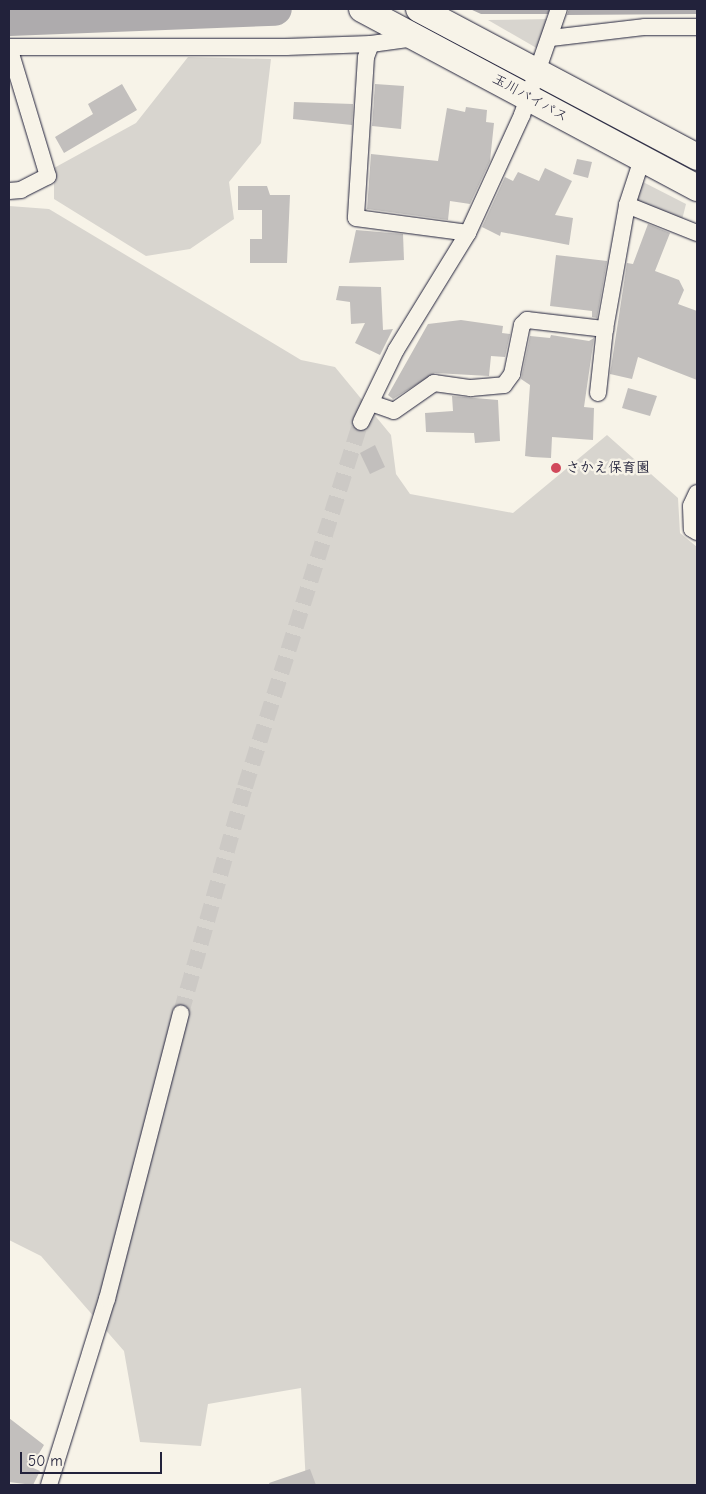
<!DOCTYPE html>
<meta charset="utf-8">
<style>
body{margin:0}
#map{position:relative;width:706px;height:1494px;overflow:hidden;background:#f7f3e8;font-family:"Comic Neue","Klee One",sans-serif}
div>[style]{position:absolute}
.green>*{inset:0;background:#d8d5cf}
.water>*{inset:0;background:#aeabad}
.river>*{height:34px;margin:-17px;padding:0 17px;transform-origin:17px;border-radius:17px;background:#aeabad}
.building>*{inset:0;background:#c2bfbd}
.minor-tunnel>*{height:16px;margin-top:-8px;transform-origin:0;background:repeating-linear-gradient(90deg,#ccc9c5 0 16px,transparent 0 24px)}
.roads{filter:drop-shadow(0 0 1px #22223b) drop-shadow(0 0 1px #22223b)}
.minor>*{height:16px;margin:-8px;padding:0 8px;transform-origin:8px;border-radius:8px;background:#f7f3e8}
.trunk>*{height:26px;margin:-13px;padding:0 13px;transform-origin:13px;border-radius:13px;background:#f7f3e8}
.dots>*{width:14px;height:14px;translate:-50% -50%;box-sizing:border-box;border:2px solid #f7f3e8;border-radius:50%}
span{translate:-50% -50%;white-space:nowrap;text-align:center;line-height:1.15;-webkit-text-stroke:5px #f7f3e8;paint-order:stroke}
.street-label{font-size:14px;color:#22223b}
.poi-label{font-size:14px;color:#22223b;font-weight:700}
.left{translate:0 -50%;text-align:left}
.frame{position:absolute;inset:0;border:10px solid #22223b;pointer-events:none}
.scale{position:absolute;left:20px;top:1452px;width:142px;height:22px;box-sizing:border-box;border:2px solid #22223b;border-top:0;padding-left:6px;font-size:15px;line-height:18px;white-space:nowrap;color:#22223b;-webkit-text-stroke:4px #f7f3e8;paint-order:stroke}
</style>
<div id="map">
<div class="green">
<i style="clip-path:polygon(550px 19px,540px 50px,488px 20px)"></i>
<i style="clip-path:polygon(188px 57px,271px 59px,261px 143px,229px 182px,234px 219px,190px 249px,146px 256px,54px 199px,54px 168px,136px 123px)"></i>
<i style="clip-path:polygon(643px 182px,686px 204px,682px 220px,635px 201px)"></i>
<i style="clip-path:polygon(9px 206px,49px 209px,301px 360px,335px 367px,391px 435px,396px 474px,410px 494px,513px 513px,607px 435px,678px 498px,680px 533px,697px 547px,697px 1485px,306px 1485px,301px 1388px,208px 1404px,201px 1446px,140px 1442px,124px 1351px,41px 1256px,9px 1240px)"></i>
</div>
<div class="water">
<i style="clip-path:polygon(470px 9px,550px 9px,548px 14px,481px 14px)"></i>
<i style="clip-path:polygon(569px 9px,697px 9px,697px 14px,567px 15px)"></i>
</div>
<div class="river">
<i style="left:9px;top:19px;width:266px;rotate:-2.2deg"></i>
</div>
<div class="building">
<i style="clip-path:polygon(122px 84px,137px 110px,64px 153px,55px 137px,93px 114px,88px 104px)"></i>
<i style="clip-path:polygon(375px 84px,404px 86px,401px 129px,372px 126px)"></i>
<i style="clip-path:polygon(294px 102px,353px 104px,352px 125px,293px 119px)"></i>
<i style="clip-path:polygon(466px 107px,487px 110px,486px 122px,494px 123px,490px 161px,470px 204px,450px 201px,448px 220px,367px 209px,371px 154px,438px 161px,447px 108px,465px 112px)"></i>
<i style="clip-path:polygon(577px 159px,592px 162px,588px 178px,573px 174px)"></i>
<i style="clip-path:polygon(545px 168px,572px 181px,555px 215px,573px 218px,569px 245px,501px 232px,500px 236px,482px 227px,505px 177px,513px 181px,518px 172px,539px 181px)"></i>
<i style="clip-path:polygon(238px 186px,267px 186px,270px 195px,290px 195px,287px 263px,250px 263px,250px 239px,262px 239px,262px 210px,238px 210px)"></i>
<i style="clip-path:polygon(648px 224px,670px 233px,655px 271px,679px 280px,684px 290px,678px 304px,697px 311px,697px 380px,638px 357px,632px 379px,610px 374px,627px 263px,633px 264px)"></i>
<i style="clip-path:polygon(356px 230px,403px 234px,404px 260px,349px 263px)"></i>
<i style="clip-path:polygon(556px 255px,607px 261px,597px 318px,592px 317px,592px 311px,550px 306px)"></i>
<i style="clip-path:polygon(339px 286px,381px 287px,383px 330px,393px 329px,380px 355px,355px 343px,365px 323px,351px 324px,350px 302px,336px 300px)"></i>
<i style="clip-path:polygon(461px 320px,503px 326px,502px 333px,510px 334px,505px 357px,491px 356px,489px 376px,435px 373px,393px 399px,388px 395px,428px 324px)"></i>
<i style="clip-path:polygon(551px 335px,589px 341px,594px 338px,584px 407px,594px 408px,593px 440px,552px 437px,551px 458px,532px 457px,525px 456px,530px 385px,521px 379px,530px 336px,550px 338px)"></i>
<i style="clip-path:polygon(628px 388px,657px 396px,650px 416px,622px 408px)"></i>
<i style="clip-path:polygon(452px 396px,498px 400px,500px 441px,475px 443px,474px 433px,426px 432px,425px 413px,453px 411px)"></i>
<i style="clip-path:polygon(375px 445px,385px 467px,370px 474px,360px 453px)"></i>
<i style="clip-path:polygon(9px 1418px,44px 1445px,31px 1467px,40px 1471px,33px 1485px,9px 1482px)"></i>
<i style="clip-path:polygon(310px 1469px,316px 1485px,270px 1485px,269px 1483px)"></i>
</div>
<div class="minor-tunnel">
<i style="left:181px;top:1013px;width:235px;rotate:-74.2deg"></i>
<i style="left:245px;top:787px;width:383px;rotate:-72.4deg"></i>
</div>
<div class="roads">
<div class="minor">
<i style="left:551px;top:38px;width:95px;rotate:-6.7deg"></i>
<i style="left:645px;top:27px;width:52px"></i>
<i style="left:371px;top:44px;width:14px;rotate:111deg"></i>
<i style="left:366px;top:57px;width:161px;rotate:93.6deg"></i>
<i style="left:356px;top:218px;width:113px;rotate:7.6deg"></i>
<i style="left:9px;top:47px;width:277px"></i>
<i style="left:286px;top:47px;width:85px;rotate:-2deg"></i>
<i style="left:371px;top:44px;width:44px;rotate:-7.8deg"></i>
<i style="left:9px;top:47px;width:135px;rotate:73.2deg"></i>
<i style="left:48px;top:176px;width:30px;rotate:153deg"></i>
<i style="left:21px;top:190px;width:12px;rotate:175deg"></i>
<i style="left:627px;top:205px;width:75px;rotate:21.8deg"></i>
<i style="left:598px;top:393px;width:64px;rotate:-83.8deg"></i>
<i style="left:605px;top:329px;width:126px;rotate:-79.9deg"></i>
<i style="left:627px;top:205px;width:48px;rotate:-71.9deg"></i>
<i style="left:371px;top:403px;width:24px;rotate:19deg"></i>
<i style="left:394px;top:411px;width:49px;rotate:-35deg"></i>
<i style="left:434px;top:383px;width:37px;rotate:8deg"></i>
<i style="left:471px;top:388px;width:33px;rotate:-5deg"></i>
<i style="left:504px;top:385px;width:14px;rotate:-54deg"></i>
<i style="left:512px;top:374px;width:50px;rotate:-78.5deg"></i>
<i style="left:522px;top:325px;width:7px;rotate:-45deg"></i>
<i style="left:527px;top:320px;width:79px;rotate:6.6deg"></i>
<i style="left:361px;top:422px;width:80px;rotate:-64.1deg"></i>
<i style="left:396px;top:350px;width:137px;rotate:-58.4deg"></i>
<i style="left:468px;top:233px;width:130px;rotate:-65.4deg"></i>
<i style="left:522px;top:115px;width:112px;rotate:-70.8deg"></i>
<i style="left:697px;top:493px;width:14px;rotate:115deg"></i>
<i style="left:691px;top:506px;width:23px;rotate:88deg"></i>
<i style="left:692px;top:529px;width:6px;rotate:31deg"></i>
<i style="left:49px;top:1485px;width:195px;rotate:-72.7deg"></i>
<i style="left:107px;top:1299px;width:295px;rotate:-75.5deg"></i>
</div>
<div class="trunk">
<i style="left:362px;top:9px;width:380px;rotate:28.1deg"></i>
<i style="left:419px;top:9px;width:315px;rotate:28deg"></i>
</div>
</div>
<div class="dots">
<i style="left:556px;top:468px;background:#d1495b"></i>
</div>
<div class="street-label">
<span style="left:530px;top:98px;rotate:29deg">玉川バイパス</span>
</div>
<div class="poi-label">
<span class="left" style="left:566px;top:468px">さかえ保育園</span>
</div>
<div class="frame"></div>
<div class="scale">50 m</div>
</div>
